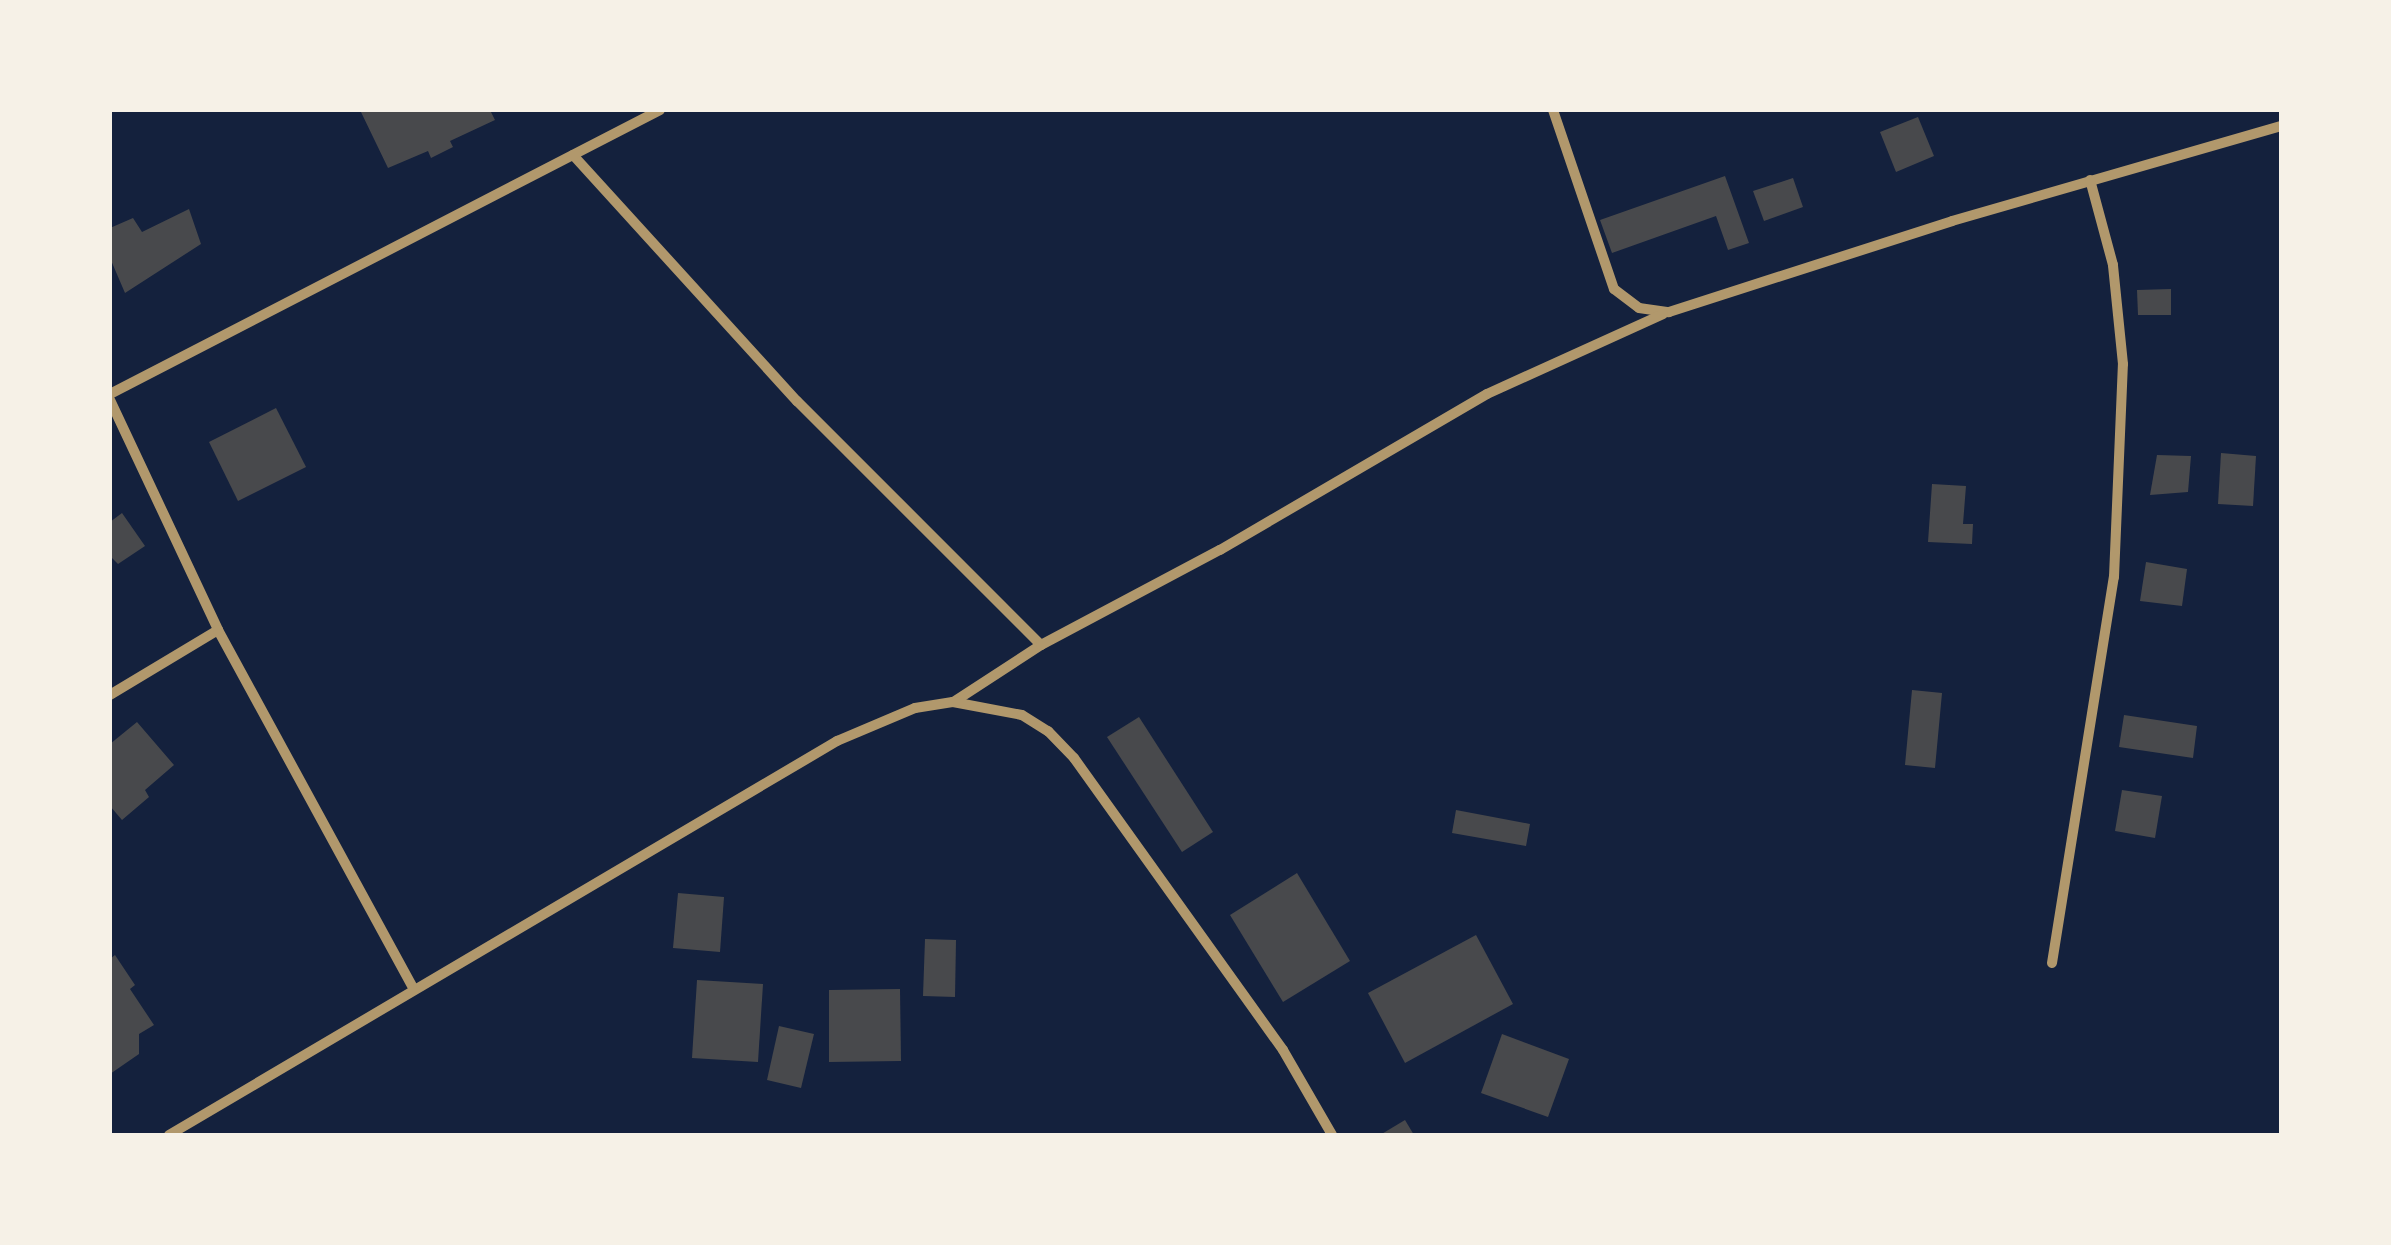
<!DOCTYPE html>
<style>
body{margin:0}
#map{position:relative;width:2391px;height:1245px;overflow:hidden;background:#14213d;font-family:"PT Sans Narrow",sans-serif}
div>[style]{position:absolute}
.building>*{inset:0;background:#48494c}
.minor>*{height:10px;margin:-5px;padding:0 5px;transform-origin:5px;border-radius:5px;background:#b1986c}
span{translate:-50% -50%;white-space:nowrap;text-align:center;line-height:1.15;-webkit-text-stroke:9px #f6f1e7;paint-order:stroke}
.frame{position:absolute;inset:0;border:112px solid #f6f1e7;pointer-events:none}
</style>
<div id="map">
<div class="building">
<i style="clip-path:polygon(360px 110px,490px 110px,495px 120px,450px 141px,453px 147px,431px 158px,428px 151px,388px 168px)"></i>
<i style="clip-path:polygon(1918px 117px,1934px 156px,1896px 172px,1880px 132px)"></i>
<i style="clip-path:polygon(1725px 176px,1749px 243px,1728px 250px,1716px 216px,1612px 253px,1600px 220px)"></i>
<i style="clip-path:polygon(1793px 178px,1803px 207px,1764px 221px,1753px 191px)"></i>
<i style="clip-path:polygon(189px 209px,201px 244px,125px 293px,110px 258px,110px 228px,133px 218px,142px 232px)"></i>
<i style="clip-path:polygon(2171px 289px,2171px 315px,2138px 315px,2137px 290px)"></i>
<i style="clip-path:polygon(276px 408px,306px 467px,238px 501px,209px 442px)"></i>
<i style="clip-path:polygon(2221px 453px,2256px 456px,2253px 506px,2218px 504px)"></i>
<i style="clip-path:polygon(2157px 455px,2191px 456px,2188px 492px,2150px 495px)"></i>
<i style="clip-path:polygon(1932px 484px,1966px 486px,1963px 524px,1973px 524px,1972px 544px,1928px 542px)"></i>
<i style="clip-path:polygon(122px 513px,145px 546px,118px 564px,110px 556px,110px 522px)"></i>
<i style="clip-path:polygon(2146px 562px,2187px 569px,2182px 606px,2140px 601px)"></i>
<i style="clip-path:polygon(1912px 690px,1942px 693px,1935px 768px,1905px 765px)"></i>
<i style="clip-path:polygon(2124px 715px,2197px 726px,2193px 758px,2119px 747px)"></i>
<i style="clip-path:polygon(1139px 717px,1213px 832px,1182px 852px,1107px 737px)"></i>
<i style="clip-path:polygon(137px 722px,174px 765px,145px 790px,149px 797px,122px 820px,110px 806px,110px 744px)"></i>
<i style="clip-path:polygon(2122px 790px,2162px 796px,2155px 838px,2115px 831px)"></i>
<i style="clip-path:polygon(1456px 810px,1530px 824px,1526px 846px,1452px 833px)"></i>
<i style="clip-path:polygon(1297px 873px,1350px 961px,1283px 1002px,1230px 915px)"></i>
<i style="clip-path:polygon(678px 893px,724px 897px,720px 952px,673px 948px)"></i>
<i style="clip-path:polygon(1476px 935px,1513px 1004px,1405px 1063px,1368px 993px)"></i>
<i style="clip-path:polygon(925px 939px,956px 940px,955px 997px,923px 996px)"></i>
<i style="clip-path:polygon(115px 955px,135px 985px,130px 989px,154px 1025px,139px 1034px,139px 1054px,110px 1074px,110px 959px)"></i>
<i style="clip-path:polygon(697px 980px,763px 984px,758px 1062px,692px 1058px)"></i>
<i style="clip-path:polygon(900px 989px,901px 1061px,829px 1062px,829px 990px)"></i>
<i style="clip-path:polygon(779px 1026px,814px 1034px,801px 1088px,767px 1080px)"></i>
<i style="clip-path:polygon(1502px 1034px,1569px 1059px,1548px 1117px,1481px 1093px)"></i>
<i style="clip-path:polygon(1405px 1120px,1414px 1135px,1380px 1135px)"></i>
</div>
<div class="minor">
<i style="left:1553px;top:110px;width:189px;rotate:71.2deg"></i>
<i style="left:1614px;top:289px;width:31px;rotate:37deg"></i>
<i style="left:1639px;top:308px;width:30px;rotate:8deg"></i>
<i style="left:1669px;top:312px;width:297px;rotate:-17.8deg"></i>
<i style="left:1952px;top:221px;width:342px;rotate:-16.1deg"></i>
<i style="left:573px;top:155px;width:333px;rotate:47.7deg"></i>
<i style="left:797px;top:401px;width:345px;rotate:45deg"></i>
<i style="left:110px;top:394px;width:619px;rotate:-27.31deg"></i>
<i style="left:110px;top:400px;width:254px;rotate:64.8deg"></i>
<i style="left:218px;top:630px;width:126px;rotate:149deg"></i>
<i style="left:218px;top:630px;width:409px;rotate:61.4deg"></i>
<i style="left:955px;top:701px;width:103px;rotate:-33.1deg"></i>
<i style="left:1041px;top:645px;width:203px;rotate:-28deg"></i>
<i style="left:1220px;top:550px;width:309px;rotate:-30.3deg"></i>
<i style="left:1487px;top:394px;width:193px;rotate:-24.4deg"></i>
<i style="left:2052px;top:963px;width:391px;rotate:-80.9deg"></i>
<i style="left:2114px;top:577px;width:213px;rotate:-87.6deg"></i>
<i style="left:2123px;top:364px;width:100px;rotate:-95.8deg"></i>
<i style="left:2113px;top:265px;width:88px;rotate:-105.1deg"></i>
<i style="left:169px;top:1135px;width:776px;rotate:-30.53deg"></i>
<i style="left:837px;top:741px;width:85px;rotate:-22.9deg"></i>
<i style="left:915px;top:708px;width:38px;rotate:-9deg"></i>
<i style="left:953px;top:702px;width:70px;rotate:10.7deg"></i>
<i style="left:1022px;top:715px;width:31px;rotate:32deg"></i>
<i style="left:1048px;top:731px;width:37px;rotate:46deg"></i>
<i style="left:1074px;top:758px;width:359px;rotate:54.4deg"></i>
<i style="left:1283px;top:1050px;width:98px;rotate:60deg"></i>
</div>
<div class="frame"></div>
</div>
